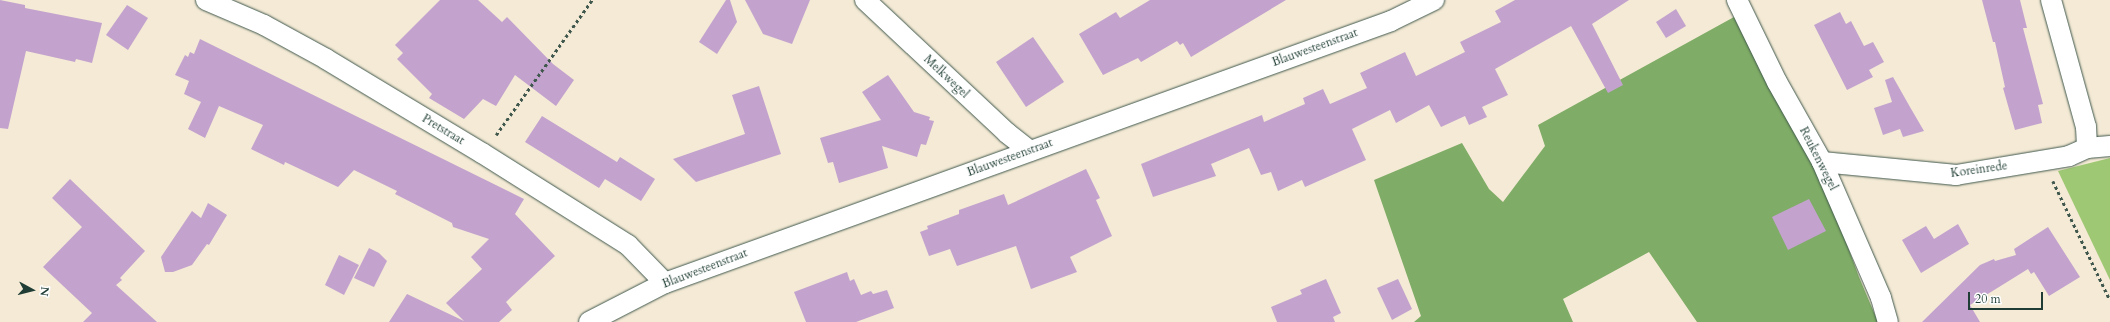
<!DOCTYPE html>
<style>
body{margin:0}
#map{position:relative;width:2110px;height:322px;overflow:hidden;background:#f4ead5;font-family:Cardo,serif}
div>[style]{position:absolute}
.green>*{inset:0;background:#9fc874}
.forest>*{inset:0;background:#7fac66}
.building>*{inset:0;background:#c3a3ce}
.path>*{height:2.5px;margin-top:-1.25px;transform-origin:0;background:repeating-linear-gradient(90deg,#3f574c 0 3px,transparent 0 6px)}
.roads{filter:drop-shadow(0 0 1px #3f574c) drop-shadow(0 0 1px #3f574c)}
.street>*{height:20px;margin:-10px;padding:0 10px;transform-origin:10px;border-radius:10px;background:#fff}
span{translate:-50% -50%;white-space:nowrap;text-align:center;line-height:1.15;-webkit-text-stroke:3px #fff;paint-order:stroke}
.street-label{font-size:12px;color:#1f3d34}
.north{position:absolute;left:12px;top:270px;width:40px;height:40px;-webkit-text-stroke:3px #fff;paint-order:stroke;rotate:97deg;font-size:11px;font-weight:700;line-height:16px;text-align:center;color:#1f3d34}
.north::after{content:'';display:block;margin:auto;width:14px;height:18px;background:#1f3d34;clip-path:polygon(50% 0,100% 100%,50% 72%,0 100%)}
.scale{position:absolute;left:1968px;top:292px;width:75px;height:18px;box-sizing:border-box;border:2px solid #1f3d34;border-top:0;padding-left:5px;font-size:12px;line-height:14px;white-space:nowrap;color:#1f3d34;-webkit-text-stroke:3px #fff;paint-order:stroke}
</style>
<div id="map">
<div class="green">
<i style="clip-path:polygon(2110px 158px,2110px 280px,2058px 171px)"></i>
</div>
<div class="forest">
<i style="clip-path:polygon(1734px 17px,1759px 67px,1790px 124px,1820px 171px,1859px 277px,1878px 322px,1697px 322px,1649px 252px,1563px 299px,1573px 322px,1414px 322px,1421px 316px,1374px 180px,1462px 143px,1489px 189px,1503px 202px,1545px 146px,1538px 125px)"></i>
</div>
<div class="building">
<i style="clip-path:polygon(0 0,25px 5px,25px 8px,102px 23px,92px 63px,76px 59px,75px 62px,26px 51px,8px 129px,0 128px)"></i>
<i style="clip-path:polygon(440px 0,478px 0,502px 22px,507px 17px,553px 64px,574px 80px,556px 106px,515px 75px,496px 106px,483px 99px,464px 119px,429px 98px,432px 94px,397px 59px,403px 53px,395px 45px)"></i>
<i style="clip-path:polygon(726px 0,730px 0,737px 22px,717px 54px,699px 42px)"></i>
<i style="clip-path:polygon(745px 0,810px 0,792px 44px,763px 34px)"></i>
<i style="clip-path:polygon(1150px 0,1286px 0,1191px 57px,1183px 43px,1180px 45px,1177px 41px,1141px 62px,1138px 58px,1103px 75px,1079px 34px,1116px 12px,1120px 18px)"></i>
<i style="clip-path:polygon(1515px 0,1629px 0,1592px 24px,1623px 85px,1608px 93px,1571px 26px,1495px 69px,1508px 95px,1482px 107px,1487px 117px,1469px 125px,1465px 116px,1441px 127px,1429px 105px,1396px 123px,1390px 110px,1352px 129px,1366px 160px,1305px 187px,1302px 180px,1278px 191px,1271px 172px,1261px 175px,1249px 148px,1211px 164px,1216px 176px,1153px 197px,1141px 164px,1262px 115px,1264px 122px,1305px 104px,1303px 98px,1323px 89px,1330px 104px,1367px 88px,1360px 73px,1405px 52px,1416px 76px,1465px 52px,1460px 42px,1501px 22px,1495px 11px)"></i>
<i style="clip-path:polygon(1982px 0,2020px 0,2027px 28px,2023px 28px,2043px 104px,2038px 105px,2042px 123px,2015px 130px,2003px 88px,2005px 87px,1995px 42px,1993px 42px)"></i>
<i style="clip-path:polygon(127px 5px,148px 18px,128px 50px,106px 35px)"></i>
<i style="clip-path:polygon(1676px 9px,1686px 26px,1666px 38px,1656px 22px)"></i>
<i style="clip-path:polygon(1840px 12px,1846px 24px,1851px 21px,1864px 46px,1873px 42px,1884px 62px,1869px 70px,1873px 77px,1847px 90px,1814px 25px)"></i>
<i style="clip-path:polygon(1033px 37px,1064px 82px,1026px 107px,996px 62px)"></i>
<i style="clip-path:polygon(200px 39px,524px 199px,515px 214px,555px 256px,506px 302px,512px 310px,499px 322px,389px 322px,407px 294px,464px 321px,446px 303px,482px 269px,471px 257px,489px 239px,453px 227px,452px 223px,395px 194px,397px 191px,354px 170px,338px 187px,285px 162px,284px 165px,251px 149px,263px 125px,219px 106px,205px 138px,188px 129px,201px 102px,184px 94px,189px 81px,175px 75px,185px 55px,188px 57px,190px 52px,194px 54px)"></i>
<i style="clip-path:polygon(888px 75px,914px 112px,930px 117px,929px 120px,934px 121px,926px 145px,921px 144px,917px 157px,882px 146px,888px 168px,839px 183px,833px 162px,828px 163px,820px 138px,881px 120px,862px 92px)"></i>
<i style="clip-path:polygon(1893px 77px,1910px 107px,1924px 131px,1903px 137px,1900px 129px,1883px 135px,1874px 108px,1892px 102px,1885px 80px)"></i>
<i style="clip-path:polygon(759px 86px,781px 154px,696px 182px,673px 159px,745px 134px,732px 95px)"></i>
<i style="clip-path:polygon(542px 116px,617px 162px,620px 157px,655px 179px,641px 201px,605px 179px,599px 188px,525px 142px)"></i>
<i style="clip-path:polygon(1086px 169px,1100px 198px,1096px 200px,1112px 236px,1070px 257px,1077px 272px,1031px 289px,1016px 246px,957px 266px,950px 249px,929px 256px,920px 232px,928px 229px,927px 226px,959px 214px,959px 210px,1004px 194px,1008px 205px)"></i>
<i style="clip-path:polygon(70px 179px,145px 251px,120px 278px,122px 280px,116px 285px,157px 322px,83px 322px,92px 313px,43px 267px,82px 227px,52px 198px)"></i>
<i style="clip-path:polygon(1809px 199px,1826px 231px,1788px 250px,1772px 217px)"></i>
<i style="clip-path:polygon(208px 203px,227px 215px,209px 245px,207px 244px,192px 265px,173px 272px,165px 272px,161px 257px,192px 211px,201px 218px)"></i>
<i style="clip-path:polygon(1958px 224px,1969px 244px,1921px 273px,1902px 240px,1926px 226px,1934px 239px)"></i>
<i style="clip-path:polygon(2048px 227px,2080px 277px,2049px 296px,2034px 272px,2031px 274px,2028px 269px,1970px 305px,1980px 322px,1922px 322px,1980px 265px,1994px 259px,1995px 261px,2016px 255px,2014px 249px)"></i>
<i style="clip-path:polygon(369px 248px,379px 253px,387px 261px,374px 287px,354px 278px)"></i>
<i style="clip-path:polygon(339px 255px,359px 265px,344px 295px,325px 285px)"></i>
<i style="clip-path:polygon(847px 272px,850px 281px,854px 279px,861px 295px,871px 291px,873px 294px,887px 290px,894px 308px,856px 322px,806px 322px,794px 292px)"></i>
<i style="clip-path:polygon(1326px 279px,1341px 313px,1333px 317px,1335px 322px,1277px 322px,1271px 307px,1302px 294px,1300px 290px)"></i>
<i style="clip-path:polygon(1398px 279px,1412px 309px,1392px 320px,1377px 288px)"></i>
</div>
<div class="path">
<i style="left:496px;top:135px;width:166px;rotate:-54.6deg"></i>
<i style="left:2053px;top:181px;width:132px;rotate:64.4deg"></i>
</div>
<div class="roads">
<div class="street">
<i style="left:206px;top:0;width:63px;rotate:23.3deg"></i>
<i style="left:264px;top:25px;width:71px;rotate:28.7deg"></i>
<i style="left:326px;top:59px;width:182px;rotate:31.1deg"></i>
<i style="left:482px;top:153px;width:173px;rotate:32.2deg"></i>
<i style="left:628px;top:245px;width:53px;rotate:45.8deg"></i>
<i style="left:865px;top:0;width:195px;rotate:43.1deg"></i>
<i style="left:1007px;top:133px;width:29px;rotate:38deg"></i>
<i style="left:1737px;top:0;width:91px;rotate:64deg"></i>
<i style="left:1777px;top:82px;width:92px;rotate:60.6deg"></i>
<i style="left:1822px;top:162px;width:148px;rotate:66.5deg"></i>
<i style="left:1881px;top:298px;width:25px;rotate:74deg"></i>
<i style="left:2051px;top:0;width:132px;rotate:74.6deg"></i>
<i style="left:2086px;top:127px;width:21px;rotate:87deg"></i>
<i style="left:1822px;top:162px;width:135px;rotate:5.5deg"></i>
<i style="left:1956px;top:175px;width:115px;rotate:-9.5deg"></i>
<i style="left:2069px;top:156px;width:20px;rotate:-24deg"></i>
<i style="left:2087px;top:148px;width:23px;rotate:-5deg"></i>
<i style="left:589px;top:322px;width:85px;rotate:-27.2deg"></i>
<i style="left:665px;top:283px;width:772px;rotate:-19.84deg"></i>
<i style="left:1391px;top:21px;width:48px;rotate:-26deg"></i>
</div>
</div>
<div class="street-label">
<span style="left:1315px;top:48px;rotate:-20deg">Blauwesteenstraat</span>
<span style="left:946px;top:77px;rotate:43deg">Melkwegel</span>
<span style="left:443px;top:130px;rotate:31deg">Pretstraat</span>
<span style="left:1010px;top:158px;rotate:-20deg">Blauwesteenstraat</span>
<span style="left:1818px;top:159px;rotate:63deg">Reukenwegel</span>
<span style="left:1979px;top:170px;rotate:-8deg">Koreinrede</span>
<span style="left:705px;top:269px;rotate:-21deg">Blauwesteenstraat</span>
</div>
<div class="north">N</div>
<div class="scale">20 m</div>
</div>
